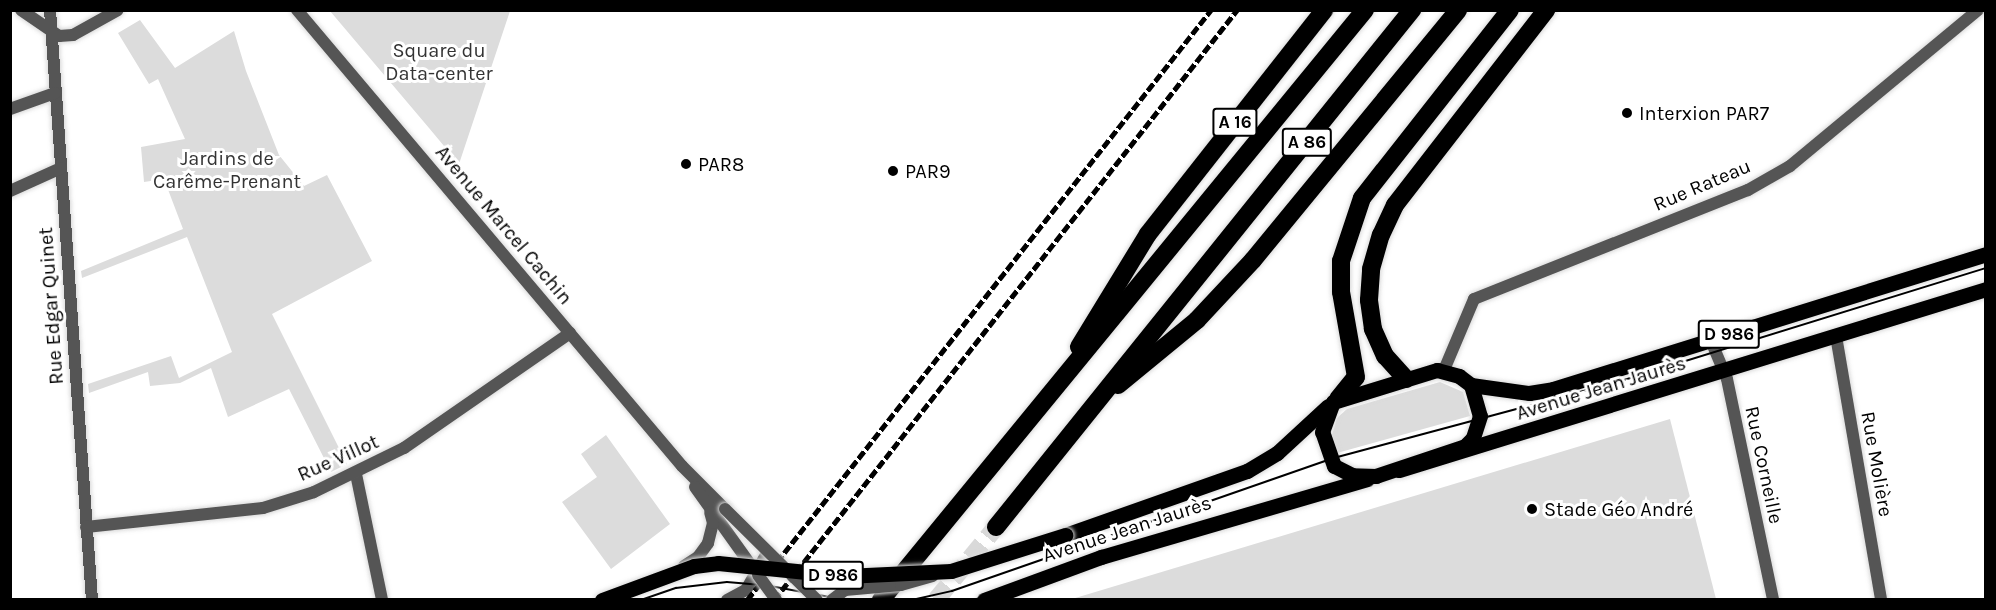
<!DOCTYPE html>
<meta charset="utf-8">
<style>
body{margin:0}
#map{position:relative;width:1996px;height:610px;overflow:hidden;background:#fff;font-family:Karla,sans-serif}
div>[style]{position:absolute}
.green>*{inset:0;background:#dcdcdc}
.motorway-tunnel>*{height:18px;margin-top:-9px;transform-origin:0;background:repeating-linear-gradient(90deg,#d9d9d9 0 18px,transparent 0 27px)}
.roads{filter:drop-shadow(0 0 2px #dbdbdb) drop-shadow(0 0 2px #dbdbdb)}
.pedestrian>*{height:12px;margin:-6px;padding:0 6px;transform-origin:6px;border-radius:6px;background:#555}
.minor>*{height:12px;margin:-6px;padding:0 6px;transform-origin:6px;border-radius:6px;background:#555}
.tertiary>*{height:12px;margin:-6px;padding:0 6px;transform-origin:6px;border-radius:6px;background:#555}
.primary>*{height:15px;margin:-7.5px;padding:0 7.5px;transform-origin:7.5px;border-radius:7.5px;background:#000}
.motorway>*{height:18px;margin:-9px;padding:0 9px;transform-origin:9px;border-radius:9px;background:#000}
.tram>*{height:1.5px;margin:-0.75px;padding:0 0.75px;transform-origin:0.75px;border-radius:0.75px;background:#000}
.rail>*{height:4.5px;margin-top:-2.25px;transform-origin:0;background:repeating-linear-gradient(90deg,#000 0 9px,transparent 0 12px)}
.bridges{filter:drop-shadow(0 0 2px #dbdbdb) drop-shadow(0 0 2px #dbdbdb)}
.tertiary-bridge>*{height:12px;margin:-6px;padding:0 6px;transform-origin:6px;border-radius:6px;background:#555}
.primary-bridge>*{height:15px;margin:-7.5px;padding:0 7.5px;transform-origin:7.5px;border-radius:7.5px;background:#000}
.dots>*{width:16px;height:16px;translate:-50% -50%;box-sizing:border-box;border:3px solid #fff;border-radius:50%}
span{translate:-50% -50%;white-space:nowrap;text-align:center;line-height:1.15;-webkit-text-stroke:6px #fff;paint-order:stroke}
.shield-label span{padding:2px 4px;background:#fff;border:2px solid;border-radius:4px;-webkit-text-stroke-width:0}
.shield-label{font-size:18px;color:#000;font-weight:700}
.park-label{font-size:20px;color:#333}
.poi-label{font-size:20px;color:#000}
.left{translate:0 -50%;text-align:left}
.street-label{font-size:20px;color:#000}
.frame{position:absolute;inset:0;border:12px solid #000;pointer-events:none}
</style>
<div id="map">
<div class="green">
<i style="clip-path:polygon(330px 11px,510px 11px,459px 164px,429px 128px)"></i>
<i style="clip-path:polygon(140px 20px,175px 68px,234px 31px,246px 71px,279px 155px,304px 186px,327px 175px,372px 261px,272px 314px,347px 464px,331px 472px,289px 389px,228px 417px,211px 368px,180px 383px,150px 386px,148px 372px,89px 393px,88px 384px,171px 356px,179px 378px,232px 352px,187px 237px,82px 278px,81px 271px,183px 229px,164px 179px,144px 182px,141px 147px,185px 139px,158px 79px,149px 84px,118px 33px)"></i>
<i style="clip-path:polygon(1440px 382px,1463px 392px,1470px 416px,1337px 453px,1332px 435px,1337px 418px,1347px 409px)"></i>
<i style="clip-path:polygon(1670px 419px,1716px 599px,1072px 599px)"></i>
<i style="clip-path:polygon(606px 435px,670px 524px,611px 569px,562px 502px,597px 477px,581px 454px)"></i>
</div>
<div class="motorway-tunnel">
<i style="left:936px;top:600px;width:94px;rotate:-50.6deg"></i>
</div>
<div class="roads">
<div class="pedestrian">
<i style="left:356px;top:474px;width:129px;rotate:78.3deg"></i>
</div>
<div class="minor">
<i style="left:21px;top:10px;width:46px;rotate:34.4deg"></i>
<i style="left:59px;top:36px;width:14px;rotate:-4deg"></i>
<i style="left:73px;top:35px;width:51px;rotate:-29.1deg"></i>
<i style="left:50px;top:10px;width:591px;rotate:85.93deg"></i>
<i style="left:10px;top:109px;width:48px;rotate:-19.6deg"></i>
<i style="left:10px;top:191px;width:56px;rotate:-24.3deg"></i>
<i style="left:1706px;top:329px;width:54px;rotate:67.2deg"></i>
<i style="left:1727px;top:379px;width:226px;rotate:78.2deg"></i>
<i style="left:1836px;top:336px;width:268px;rotate:80.3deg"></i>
<i style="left:86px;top:527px;width:178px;rotate:-6.1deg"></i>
<i style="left:263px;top:508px;width:53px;rotate:-17.4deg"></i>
<i style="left:314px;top:492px;width:100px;rotate:-26.1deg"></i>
<i style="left:404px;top:448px;width:202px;rotate:-34.7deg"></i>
</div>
<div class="tertiary">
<i style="left:297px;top:10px;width:597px;rotate:49.83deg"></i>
<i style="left:682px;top:466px;width:61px;rotate:45deg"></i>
<i style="left:1444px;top:370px;width:77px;rotate:-67.1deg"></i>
<i style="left:1474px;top:299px;width:295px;rotate:-21.7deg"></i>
<i style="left:1748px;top:190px;width:48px;rotate:-29.7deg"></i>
<i style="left:1790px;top:166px;width:244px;rotate:-39.7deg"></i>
<i style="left:695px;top:487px;width:103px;rotate:54.5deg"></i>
<i style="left:684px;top:566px;width:17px;rotate:-33deg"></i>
<i style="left:698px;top:557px;width:17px;rotate:-54deg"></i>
<i style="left:708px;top:543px;width:21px;rotate:-76deg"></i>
<i style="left:713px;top:523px;width:11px;rotate:-105deg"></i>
<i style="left:727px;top:600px;width:21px;rotate:-28deg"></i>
<i style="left:746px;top:590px;width:43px;rotate:-60.4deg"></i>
</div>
<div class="primary">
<i style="left:1437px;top:370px;width:23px;rotate:15deg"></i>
<i style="left:1459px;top:376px;width:15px;rotate:37deg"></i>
<i style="left:1471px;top:385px;width:32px;rotate:74deg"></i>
<i style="left:1480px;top:416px;width:23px;rotate:108deg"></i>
<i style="left:1473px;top:438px;width:11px;rotate:135deg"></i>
<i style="left:1465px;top:446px;width:94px;rotate:161.4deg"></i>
<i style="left:1376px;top:476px;width:24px;rotate:-178deg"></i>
<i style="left:1352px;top:475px;width:20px;rotate:-153deg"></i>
<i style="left:1334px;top:466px;width:36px;rotate:-109deg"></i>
<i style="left:1322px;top:432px;width:32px;rotate:-70deg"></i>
<i style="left:1333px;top:402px;width:109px;rotate:-17.1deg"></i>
<i style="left:1471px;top:385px;width:59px;rotate:7.9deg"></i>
<i style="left:1529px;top:393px;width:24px;rotate:-9deg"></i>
<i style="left:1553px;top:389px;width:454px;rotate:-17.3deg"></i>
<i style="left:1399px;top:470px;width:614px;rotate:-17.14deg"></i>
<i style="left:1065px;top:535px;width:193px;rotate:-19.4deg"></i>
<i style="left:1247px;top:471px;width:35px;rotate:-31deg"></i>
<i style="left:1277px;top:453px;width:69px;rotate:-42.7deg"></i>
<i style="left:984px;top:600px;width:125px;rotate:-20.2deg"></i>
<i style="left:1101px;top:557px;width:277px;rotate:-16.3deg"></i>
</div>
<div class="motorway">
<i style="left:1079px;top:347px;width:132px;rotate:-58.6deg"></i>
<i style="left:1148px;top:234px;width:285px;rotate:-51.8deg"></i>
<i style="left:1406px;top:379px;width:31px;rotate:-132deg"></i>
<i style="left:1385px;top:356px;width:30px;rotate:-114deg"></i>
<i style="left:1373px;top:329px;width:29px;rotate:-98deg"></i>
<i style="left:1369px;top:300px;width:31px;rotate:-86deg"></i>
<i style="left:1371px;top:269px;width:35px;rotate:-74deg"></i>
<i style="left:1381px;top:235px;width:33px;rotate:-65deg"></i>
<i style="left:1395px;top:205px;width:247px;rotate:-52.2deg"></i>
<i style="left:1118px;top:385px;width:102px;rotate:-39.4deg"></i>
<i style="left:1197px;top:320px;width:82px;rotate:-47deg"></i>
<i style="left:1253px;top:260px;width:323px;rotate:-50.6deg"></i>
<i style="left:1338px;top:399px;width:28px;rotate:-51deg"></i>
<i style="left:1356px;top:377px;width:86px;rotate:-100deg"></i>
<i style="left:1341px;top:292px;width:31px;rotate:-90deg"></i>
<i style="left:1341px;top:261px;width:66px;rotate:-71.6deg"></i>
<i style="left:1362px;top:198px;width:239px;rotate:-51.8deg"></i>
<i style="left:996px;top:527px;width:664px;rotate:-51.18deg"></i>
<i style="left:881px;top:600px;width:763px;rotate:-50.64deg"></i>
</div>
</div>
<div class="tram">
<i style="left:641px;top:600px;width:37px;rotate:-19deg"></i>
<i style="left:676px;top:588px;width:51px;rotate:-6.7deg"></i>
<i style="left:727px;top:582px;width:38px;rotate:5deg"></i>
<i style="left:765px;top:585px;width:82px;rotate:10.5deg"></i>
<i style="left:912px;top:600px;width:41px;rotate:-12.7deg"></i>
<i style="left:952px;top:591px;width:400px;rotate:-19.2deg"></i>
<i style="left:1330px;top:459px;width:301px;rotate:-15deg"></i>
<i style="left:1621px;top:381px;width:382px;rotate:-17.2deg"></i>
</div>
<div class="rail">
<i style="left:747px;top:600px;width:751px;rotate:-51.82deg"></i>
<i style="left:774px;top:600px;width:750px;rotate:-51.88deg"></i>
</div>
<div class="bridges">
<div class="tertiary-bridge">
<i style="left:725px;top:509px;width:129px;rotate:44.7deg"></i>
<i style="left:758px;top:575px;width:31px;rotate:54deg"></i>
<i style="left:832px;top:600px;width:16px;rotate:-38deg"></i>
<i style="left:845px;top:590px;width:56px;rotate:-5.1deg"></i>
<i style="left:901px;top:585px;width:33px;rotate:-16deg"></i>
</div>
<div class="primary-bridge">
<i style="left:602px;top:600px;width:98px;rotate:-20.3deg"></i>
<i style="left:694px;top:566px;width:24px;rotate:-7deg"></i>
<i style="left:718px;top:563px;width:128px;rotate:5.8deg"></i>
<i style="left:845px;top:576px;width:106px;rotate:-2.7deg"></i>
<i style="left:951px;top:571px;width:120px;rotate:-17.5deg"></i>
</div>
</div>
<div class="dots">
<i style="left:1627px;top:113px;background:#000"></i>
<i style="left:686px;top:164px;background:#000"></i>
<i style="left:893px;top:171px;background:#000"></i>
<i style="left:1532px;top:509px;background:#000"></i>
</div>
<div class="shield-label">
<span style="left:1235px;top:122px">A 16</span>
<span style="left:1307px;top:142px">A 86</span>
<span style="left:1729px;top:334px">D 986</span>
<span style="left:833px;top:575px">D 986</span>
</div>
<div class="park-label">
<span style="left:439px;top:62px">Square du<br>Data-center</span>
<span style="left:227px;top:170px">Jardins de<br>Carême-Prenant</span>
</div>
<div class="poi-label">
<span class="left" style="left:1639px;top:113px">Interxion PAR7</span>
<span class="left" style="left:698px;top:164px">PAR8</span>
<span class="left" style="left:905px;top:171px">PAR9</span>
<span class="left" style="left:1544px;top:509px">Stade Géo André</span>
</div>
<div class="street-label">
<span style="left:1702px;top:185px;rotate:-23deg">Rue Rateau</span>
<span style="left:504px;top:225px;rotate:50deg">Avenue Marcel Cachin</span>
<span style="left:51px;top:306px;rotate:-94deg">Rue Edgar Quinet</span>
<span style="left:1601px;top:388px;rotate:-17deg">Avenue Jean Jaurès</span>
<span style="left:338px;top:458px;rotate:-24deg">Rue Villot</span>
<span style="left:1877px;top:464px;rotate:80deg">Rue Molière</span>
<span style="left:1764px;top:465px;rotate:78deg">Rue Corneille</span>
<span style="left:1127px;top:529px;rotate:-18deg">Avenue Jean Jaurès</span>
</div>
<div class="frame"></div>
</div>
